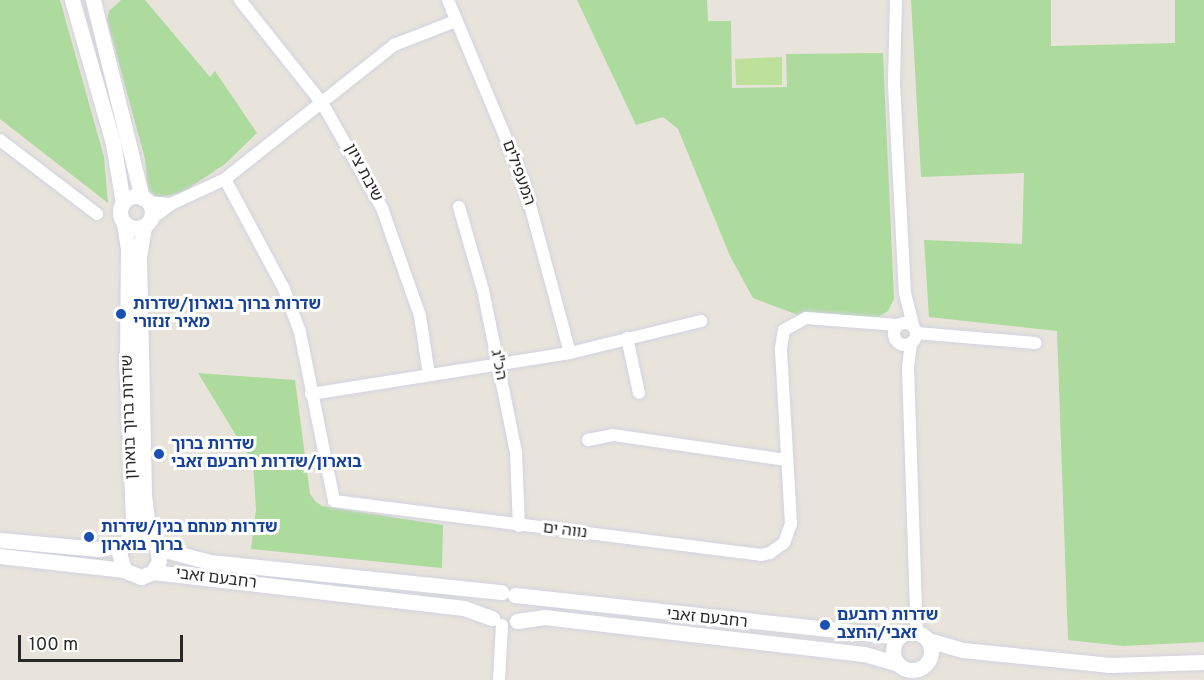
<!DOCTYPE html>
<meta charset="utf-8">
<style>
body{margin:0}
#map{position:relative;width:1204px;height:680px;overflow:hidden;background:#e9e4db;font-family:Overpass,"Noto Sans Hebrew",sans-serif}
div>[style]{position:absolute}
.green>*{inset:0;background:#adda9d}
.pitch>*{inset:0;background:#bde19a}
.roads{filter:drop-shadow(0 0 2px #d1d3e0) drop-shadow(0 0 2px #d1d3e0)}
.minor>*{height:12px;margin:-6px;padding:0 6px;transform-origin:6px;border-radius:6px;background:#fff}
.minor>.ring{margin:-6px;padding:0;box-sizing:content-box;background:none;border:12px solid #fff;border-radius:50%}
.tertiary>*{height:15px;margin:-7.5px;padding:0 7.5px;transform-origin:7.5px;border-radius:7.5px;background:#fff}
.tertiary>.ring{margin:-7.5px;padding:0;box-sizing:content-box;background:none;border:15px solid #fff;border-radius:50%}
.dots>*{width:16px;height:16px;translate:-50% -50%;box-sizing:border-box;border:3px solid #fff;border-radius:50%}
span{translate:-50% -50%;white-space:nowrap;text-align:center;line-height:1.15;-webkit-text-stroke:6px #fff;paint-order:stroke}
.street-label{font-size:16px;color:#282828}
.transit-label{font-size:16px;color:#164399;font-weight:700}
.left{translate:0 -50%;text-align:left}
.scale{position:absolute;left:18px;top:635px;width:165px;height:27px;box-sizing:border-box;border:3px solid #282828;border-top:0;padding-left:8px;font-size:18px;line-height:21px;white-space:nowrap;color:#282828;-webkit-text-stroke:4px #fff;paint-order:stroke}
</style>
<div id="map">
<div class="green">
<i style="clip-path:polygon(0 0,60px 0,104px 157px,108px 203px,0 119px)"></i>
<i style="clip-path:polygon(121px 0,145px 0,210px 77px,215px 71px,257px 133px,225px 164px,183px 192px,158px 198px,148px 190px,145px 159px,107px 20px,109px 11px)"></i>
<i style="clip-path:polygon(577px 0,707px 0,708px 21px,731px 21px,732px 88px,787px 87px,786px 54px,883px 53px,894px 299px,888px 311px,878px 317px,806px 318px,753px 298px,730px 256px,678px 129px,663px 117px,636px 125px)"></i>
<i style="clip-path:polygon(911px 0,1051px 0,1051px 46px,1175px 43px,1175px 0,1204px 0,1204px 642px,1123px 646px,1068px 640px,1057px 331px,929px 317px,924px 240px,1022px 244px,1024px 173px,921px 177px)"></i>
<i style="clip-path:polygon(198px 373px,295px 380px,310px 494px,315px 501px,322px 506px,443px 525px,442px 568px,251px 549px,256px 510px,253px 463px)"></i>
</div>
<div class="pitch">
<i style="clip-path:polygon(782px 57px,782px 85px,736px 85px,735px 59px)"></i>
</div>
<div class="roads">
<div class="minor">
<i style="left:240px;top:0;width:132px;rotate:51.5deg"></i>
<i style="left:322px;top:103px;width:121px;rotate:60.3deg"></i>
<i style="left:382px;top:208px;width:114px;rotate:70.6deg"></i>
<i style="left:420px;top:316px;width:60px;rotate:81.3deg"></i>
<i style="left:448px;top:0;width:194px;rotate:67.3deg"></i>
<i style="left:523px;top:179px;width:180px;rotate:74.9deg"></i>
<i style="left:896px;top:0;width:84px;rotate:91.4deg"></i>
<i style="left:894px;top:84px;width:209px;rotate:87deg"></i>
<i style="left:905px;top:293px;width:33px;rotate:76deg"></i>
<i style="left:0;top:140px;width:122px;rotate:37.3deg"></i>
<i style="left:225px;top:179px;width:125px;rotate:61.8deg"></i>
<i style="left:284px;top:289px;width:46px;rotate:69.6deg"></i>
<i style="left:300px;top:332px;width:172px;rotate:78.6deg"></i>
<i style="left:334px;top:501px;width:430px;rotate:7.2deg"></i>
<i style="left:761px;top:555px;width:9px;rotate:-13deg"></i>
<i style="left:770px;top:553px;width:17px;rotate:-36deg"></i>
<i style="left:784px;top:543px;width:20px;rotate:-70deg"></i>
<i style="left:791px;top:524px;width:176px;rotate:-93.3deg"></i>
<i style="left:781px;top:348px;width:18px;rotate:-81deg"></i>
<i style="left:784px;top:330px;width:25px;rotate:-29deg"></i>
<i style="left:806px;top:318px;width:92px;rotate:4.4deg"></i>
<i style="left:148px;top:202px;width:23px;rotate:5deg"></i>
<i style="left:171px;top:204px;width:60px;rotate:-24.8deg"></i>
<i style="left:225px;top:179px;width:216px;rotate:-38.4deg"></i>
<i style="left:394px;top:45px;width:66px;rotate:-21.2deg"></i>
<i style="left:459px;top:207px;width:86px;rotate:73.9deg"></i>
<i style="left:483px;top:290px;width:165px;rotate:78.5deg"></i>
<i style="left:516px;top:452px;width:74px;rotate:87.7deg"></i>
<i style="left:150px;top:220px;width:25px;rotate:-37deg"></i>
<i class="ring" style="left:894px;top:323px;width:10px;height:10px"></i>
<i style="left:916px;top:333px;width:120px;rotate:4.8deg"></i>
<i style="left:627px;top:338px;width:56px;rotate:77.7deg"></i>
<i style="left:911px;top:343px;width:25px;rotate:97deg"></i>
<i style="left:908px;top:368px;width:265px;rotate:88.1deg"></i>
<i style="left:311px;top:394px;width:262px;rotate:-9deg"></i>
<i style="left:570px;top:353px;width:135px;rotate:-13.7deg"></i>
<i style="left:588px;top:440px;width:25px;rotate:-11deg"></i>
<i style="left:613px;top:435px;width:176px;rotate:8.2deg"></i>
<i style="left:499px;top:680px;width:55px;rotate:-86.9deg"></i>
</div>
<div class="tertiary">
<i style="left:72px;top:0;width:149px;rotate:74deg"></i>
<i style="left:113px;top:143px;width:61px;rotate:80.5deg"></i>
<i style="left:93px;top:0;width:204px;rotate:76.1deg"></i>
<i class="ring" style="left:120px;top:196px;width:17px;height:17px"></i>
<i style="left:124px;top:223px;width:24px;rotate:81deg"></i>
<i style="left:128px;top:247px;width:117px;rotate:90.5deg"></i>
<i style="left:127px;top:364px;width:153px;rotate:87.8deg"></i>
<i style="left:133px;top:517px;width:22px;rotate:98deg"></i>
<i style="left:144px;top:226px;width:31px;rotate:99deg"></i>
<i style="left:139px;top:257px;width:238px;rotate:88.8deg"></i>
<i style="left:144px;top:495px;width:33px;rotate:83deg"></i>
<i style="left:148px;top:528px;width:22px;rotate:66deg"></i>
<i style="left:157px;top:548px;width:13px;rotate:81deg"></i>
<i style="left:159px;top:561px;width:13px;rotate:119deg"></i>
<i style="left:153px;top:572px;width:13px;rotate:157deg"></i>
<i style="left:141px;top:577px;width:18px;rotate:-158deg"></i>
<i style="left:124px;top:570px;width:19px;rotate:-106deg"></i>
<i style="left:119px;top:552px;width:14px;rotate:-56deg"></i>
<i style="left:127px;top:540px;width:13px;rotate:-13deg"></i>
<i style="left:140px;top:537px;width:14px;rotate:21deg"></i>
<i style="left:0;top:540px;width:99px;rotate:5.2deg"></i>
<i style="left:99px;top:549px;width:23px;rotate:-10deg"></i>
<i style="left:157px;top:548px;width:55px;rotate:14.8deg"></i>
<i style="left:210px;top:562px;width:293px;rotate:5.9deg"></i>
<i style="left:0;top:556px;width:125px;rotate:6.4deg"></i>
<i style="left:153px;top:572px;width:313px;rotate:6.6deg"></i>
<i style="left:464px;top:608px;width:30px;rotate:20deg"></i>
<i style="left:515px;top:595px;width:386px;rotate:6.2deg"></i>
<i style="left:517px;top:621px;width:27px;rotate:-8deg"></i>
<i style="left:544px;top:617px;width:322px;rotate:6.6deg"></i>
<i style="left:864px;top:654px;width:35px;rotate:16deg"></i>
<i class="ring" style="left:893px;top:632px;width:23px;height:23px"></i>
<i style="left:928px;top:640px;width:36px;rotate:16deg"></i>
<i style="left:963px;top:650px;width:148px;rotate:5.8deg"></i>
<i style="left:1110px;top:665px;width:94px;rotate:-1.8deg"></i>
</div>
</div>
<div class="dots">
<i style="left:121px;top:314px;background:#1a4fb4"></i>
<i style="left:159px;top:454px;background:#1a4fb4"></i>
<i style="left:89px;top:537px;background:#1a4fb4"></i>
<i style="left:825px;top:625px;background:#1a4fb4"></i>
</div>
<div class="street-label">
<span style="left:363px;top:173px;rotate:62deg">שיבת ציון</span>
<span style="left:518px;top:173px;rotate:70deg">המעפילים</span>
<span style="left:498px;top:365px;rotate:79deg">הכ"ג</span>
<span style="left:130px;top:417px;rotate:-92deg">שדרות ברוך בוארון</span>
<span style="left:565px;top:531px;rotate:7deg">נווה ים</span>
<span style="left:216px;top:579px;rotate:7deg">רחבעם זאבי</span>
<span style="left:707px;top:619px;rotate:6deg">רחבעם זאבי</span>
</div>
<div class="transit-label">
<span class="left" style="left:133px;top:314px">שדרות ברוך בוארון/שדרות<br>מאיר זנזורי</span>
<span class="left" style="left:171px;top:454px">שדרות ברוך<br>בוארון/שדרות רחבעם זאבי</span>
<span class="left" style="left:101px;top:537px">שדרות מנחם בגין/שדרות<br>ברוך בוארון</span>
<span class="left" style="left:837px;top:625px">שדרות רחבעם<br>זאבי/החצב</span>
</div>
<div class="scale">100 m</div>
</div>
